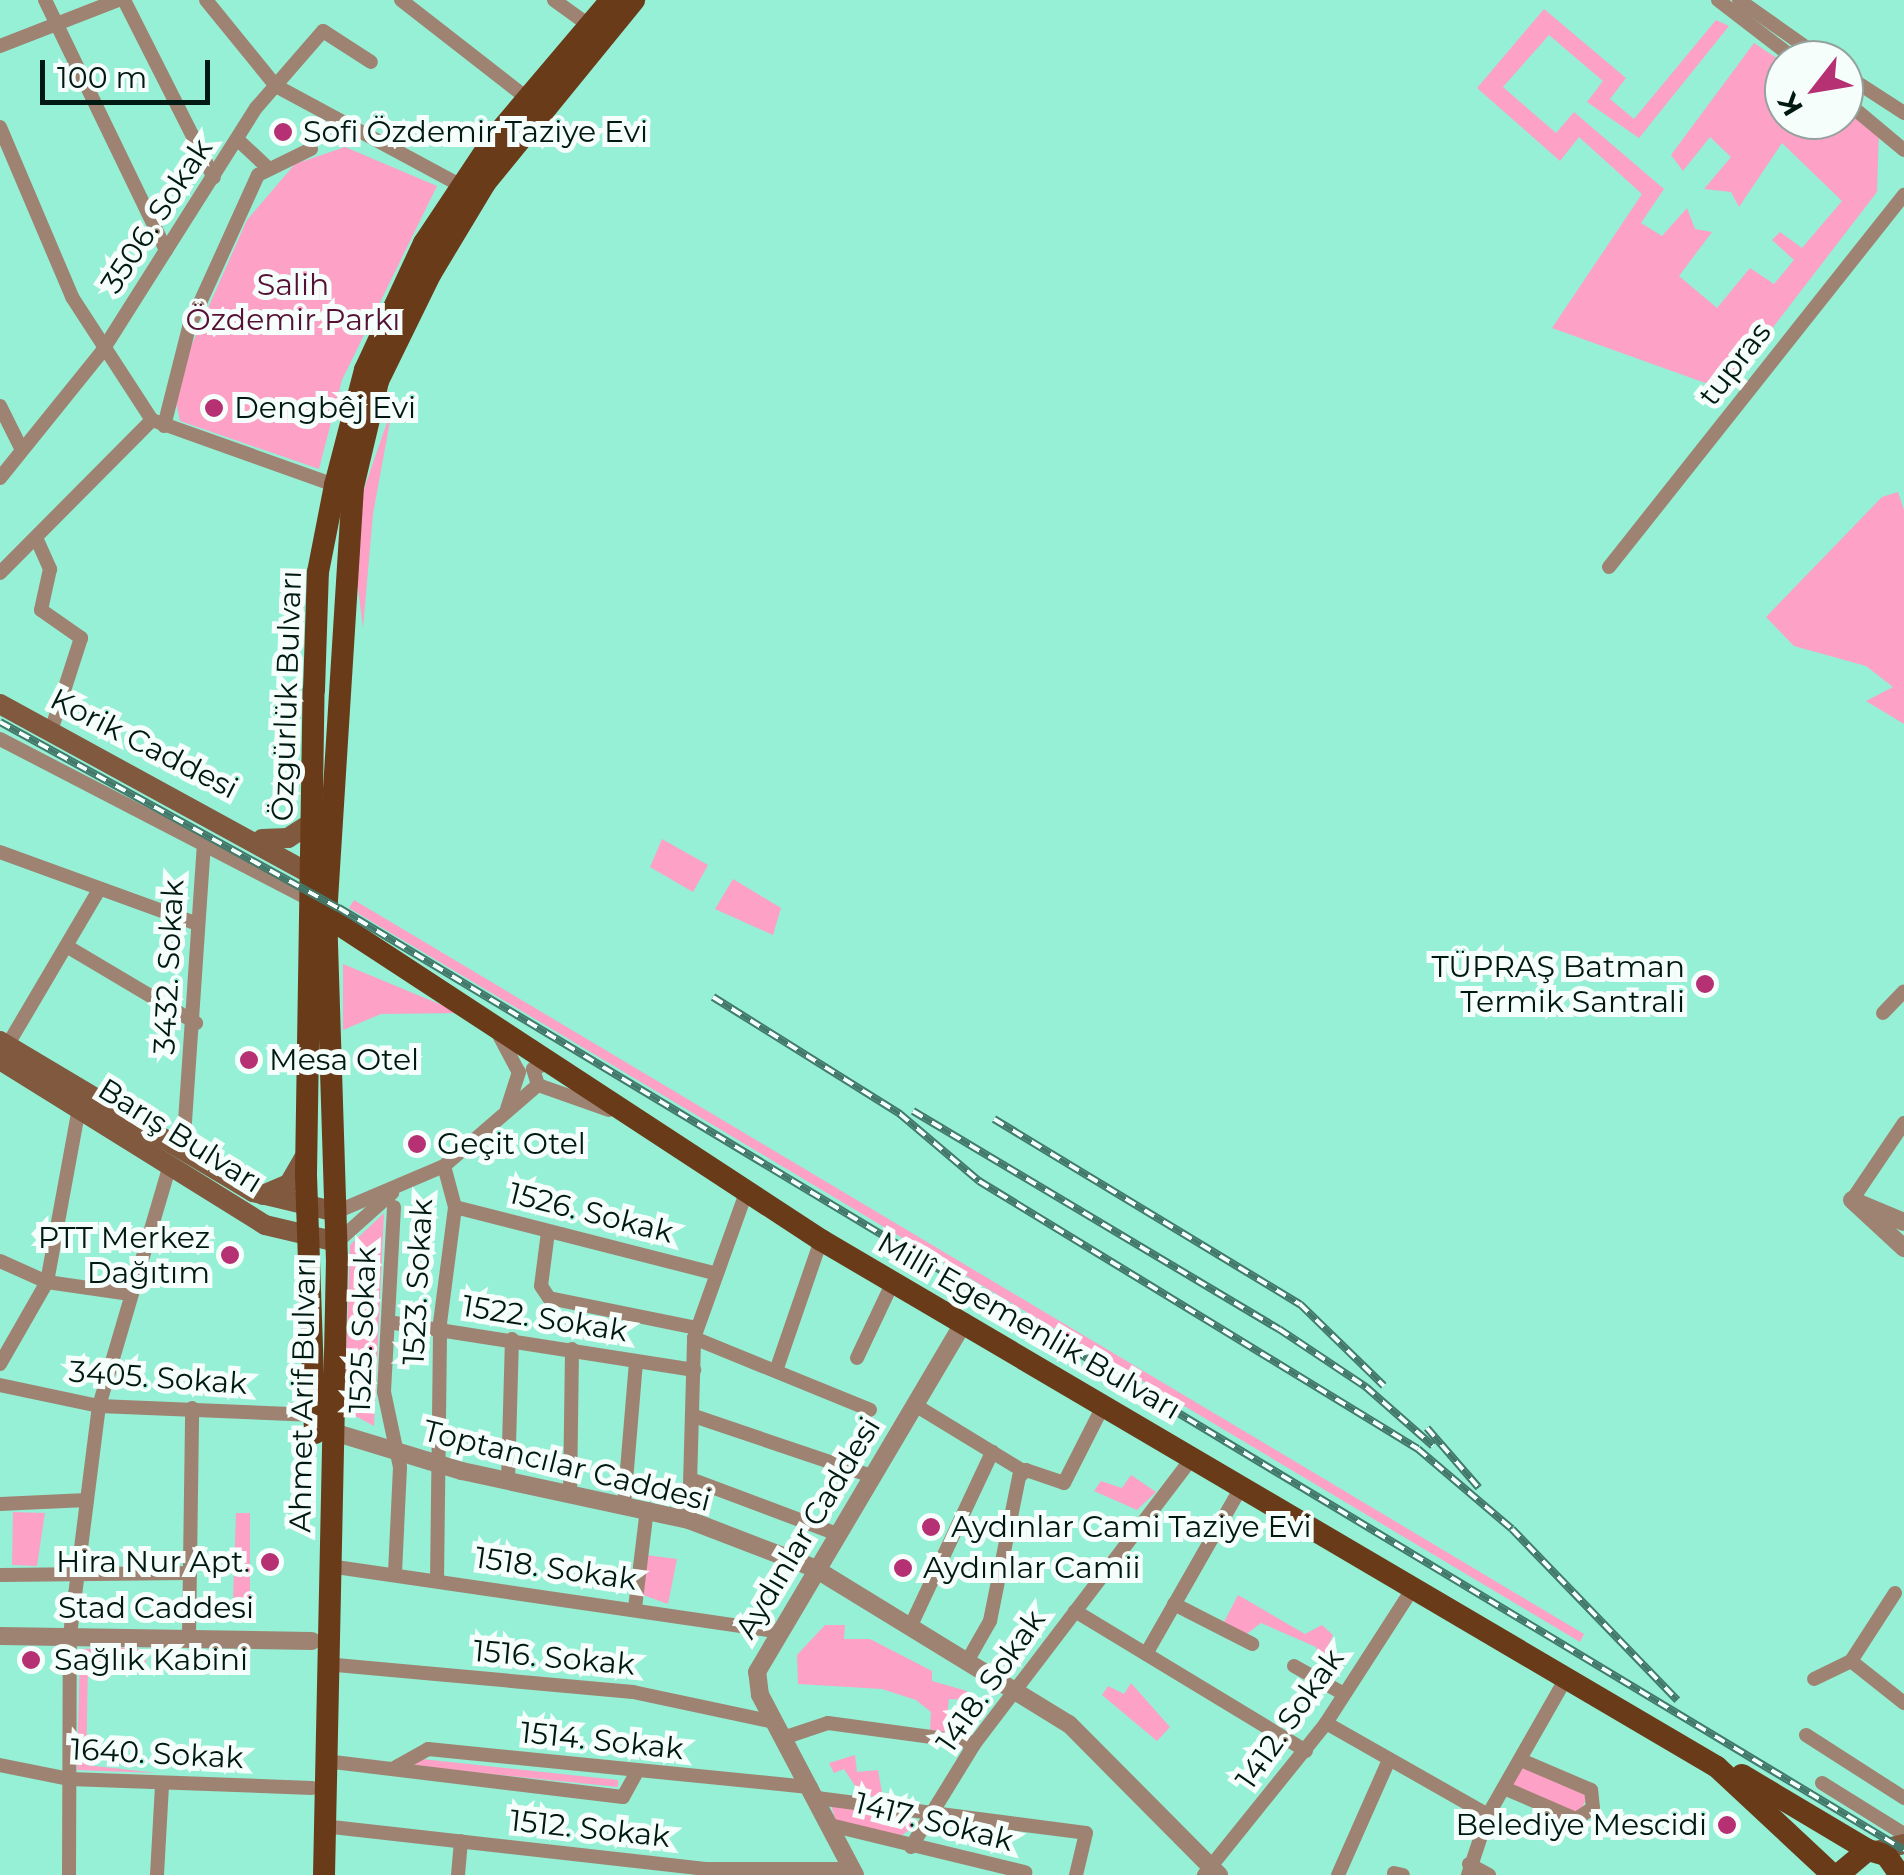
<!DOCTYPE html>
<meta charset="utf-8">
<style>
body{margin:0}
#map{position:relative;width:1904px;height:1875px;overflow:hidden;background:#95f0d6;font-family:Montserrat,sans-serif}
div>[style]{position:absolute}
.green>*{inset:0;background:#fda1c6}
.minor>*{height:14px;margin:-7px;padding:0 7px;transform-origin:7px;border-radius:7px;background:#9f8372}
.tertiary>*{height:18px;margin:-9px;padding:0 9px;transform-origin:9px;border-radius:9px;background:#9f8372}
.secondary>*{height:20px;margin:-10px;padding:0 10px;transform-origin:10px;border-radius:10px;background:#80593f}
.primary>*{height:22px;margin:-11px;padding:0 11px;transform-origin:11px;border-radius:11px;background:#6a3b19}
.rail>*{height:8px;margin-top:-4px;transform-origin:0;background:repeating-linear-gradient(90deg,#f6fefb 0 11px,#43796a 0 22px);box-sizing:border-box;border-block:2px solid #43796a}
.dots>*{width:28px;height:28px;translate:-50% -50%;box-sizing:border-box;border:5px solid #f6fefb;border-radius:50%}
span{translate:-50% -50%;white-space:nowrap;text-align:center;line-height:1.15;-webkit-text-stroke:10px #f6fefb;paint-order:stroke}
.poi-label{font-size:30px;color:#001912}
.left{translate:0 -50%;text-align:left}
.right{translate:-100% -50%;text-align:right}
.street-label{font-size:30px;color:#001912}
.park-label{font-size:30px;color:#561034}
.north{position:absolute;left:1764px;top:40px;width:100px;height:100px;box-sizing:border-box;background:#f6fefb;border:2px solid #94a29e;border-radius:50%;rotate:239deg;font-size:28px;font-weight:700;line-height:40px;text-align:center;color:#001912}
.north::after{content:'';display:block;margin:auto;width:35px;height:45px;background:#b63074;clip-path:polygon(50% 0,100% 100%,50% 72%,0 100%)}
.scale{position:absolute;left:40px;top:60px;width:170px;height:45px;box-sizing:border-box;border:5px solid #001912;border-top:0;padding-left:12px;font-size:30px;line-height:35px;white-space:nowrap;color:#001912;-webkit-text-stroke:8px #f6fefb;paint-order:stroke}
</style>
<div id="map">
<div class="green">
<i style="clip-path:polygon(1544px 9px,1626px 78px,1610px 99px,1634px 119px,1716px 20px,1729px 26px,1639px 138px,1587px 102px,1603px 81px,1549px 35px,1503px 87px,1556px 133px,1574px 112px,1664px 189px,1641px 223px,1662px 236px,1687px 208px,1695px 229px,1712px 232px,1679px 276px,1717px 308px,1750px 268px,1774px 284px,1794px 260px,1772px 240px,1780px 232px,1802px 248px,1842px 201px,1782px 143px,1739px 207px,1731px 192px,1704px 189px,1731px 157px,1710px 137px,1683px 171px,1671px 155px,1754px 43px,1784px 63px,1784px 120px,1844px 120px,1844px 104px,1879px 128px,1877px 192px,1741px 369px,1711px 385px,1552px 328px,1642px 194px,1579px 137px,1560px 161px,1477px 88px)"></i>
<i style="clip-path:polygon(345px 147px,437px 186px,342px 380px,319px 469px,180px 421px,176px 402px,185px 360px,247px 220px,295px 164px)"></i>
<i style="clip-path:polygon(393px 405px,373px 514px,363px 628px,355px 565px,364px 489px)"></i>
<i style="clip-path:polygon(1898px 492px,1904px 510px,1904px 724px,1866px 701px,1893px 687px,1866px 666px,1794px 646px,1766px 617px,1882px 497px)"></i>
<i style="clip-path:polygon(662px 839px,708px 865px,693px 892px,650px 867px)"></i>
<i style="clip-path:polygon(733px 879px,781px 908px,773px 935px,715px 909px)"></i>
<i style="clip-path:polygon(354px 900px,1584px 1634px,1580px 1642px,349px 908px)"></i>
<i style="clip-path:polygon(343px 964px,461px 1013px,381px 1014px,343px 1030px)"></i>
<i style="clip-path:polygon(384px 1213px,374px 1426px,344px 1410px,350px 1245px)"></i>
<i style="clip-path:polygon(1131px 1475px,1156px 1492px,1137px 1510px,1094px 1491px,1101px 1481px,1122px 1488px)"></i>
<i style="clip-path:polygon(13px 1512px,45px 1513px,37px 1566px,12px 1565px)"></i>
<i style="clip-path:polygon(236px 1513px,250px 1513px,250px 1598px,233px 1598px)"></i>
<i style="clip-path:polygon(646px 1555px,677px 1559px,668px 1604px,640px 1594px)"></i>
<i style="clip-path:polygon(1238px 1595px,1305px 1634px,1322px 1625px,1333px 1635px,1321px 1663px,1316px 1647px,1261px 1623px,1244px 1636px,1224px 1622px)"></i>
<i style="clip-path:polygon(825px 1625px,845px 1625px,844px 1639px,870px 1639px,932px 1671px,932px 1681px,967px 1691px,965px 1700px,949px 1699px,945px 1732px,930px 1730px,931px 1712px,916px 1700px,882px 1689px,798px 1684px,797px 1655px)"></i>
<i style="clip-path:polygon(135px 1647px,147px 1654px,145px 1669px,88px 1668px,86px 1765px,157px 1773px,77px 1770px,80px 1649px)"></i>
<i style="clip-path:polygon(1131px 1683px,1170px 1727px,1157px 1741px,1102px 1695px,1108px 1686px,1124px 1694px)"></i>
<i style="clip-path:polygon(855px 1755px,857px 1772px,878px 1770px,883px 1798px,861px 1795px,844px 1769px,834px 1773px,829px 1763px)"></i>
<i style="clip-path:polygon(422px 1759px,618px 1780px,618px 1787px,413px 1766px)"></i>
<i style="clip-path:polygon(1521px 1767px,1588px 1796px,1579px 1813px,1512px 1787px)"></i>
<i style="clip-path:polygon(831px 1805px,909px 1811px,912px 1828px,901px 1836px,837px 1825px)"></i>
</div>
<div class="minor">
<i style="left:45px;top:0;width:278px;rotate:64.2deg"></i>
<i style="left:124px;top:0;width:199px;rotate:63.2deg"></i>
<i style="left:206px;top:0;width:111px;rotate:50.9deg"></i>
<i style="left:276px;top:86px;width:209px;rotate:28.3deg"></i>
<i style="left:401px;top:0;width:161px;rotate:37.9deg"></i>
<i style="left:554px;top:0;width:44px;rotate:35.8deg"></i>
<i style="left:1718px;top:0;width:98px;rotate:37.6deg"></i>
<i style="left:1739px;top:0;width:104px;rotate:35.2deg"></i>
<i style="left:0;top:46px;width:127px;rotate:-21.3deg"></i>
<i style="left:1844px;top:74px;width:72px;rotate:33deg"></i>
<i style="left:1844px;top:100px;width:78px;rotate:39.8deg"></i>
<i style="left:0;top:127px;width:185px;rotate:67deg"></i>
<i style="left:72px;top:297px;width:147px;rotate:57deg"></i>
<i style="left:152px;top:420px;width:194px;rotate:19.6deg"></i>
<i style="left:238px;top:140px;width:40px;rotate:43deg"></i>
<i style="left:0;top:406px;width:47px;rotate:63.4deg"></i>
<i style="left:164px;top:426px;width:102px;rotate:-75.8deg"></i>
<i style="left:189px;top:327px;width:167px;rotate:-65.6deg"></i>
<i style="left:258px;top:175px;width:59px;rotate:-26.1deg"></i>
<i style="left:0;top:478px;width:161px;rotate:-51.1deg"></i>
<i style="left:101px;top:353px;width:290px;rotate:-57.7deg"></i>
<i style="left:256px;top:108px;width:102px;rotate:-49deg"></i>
<i style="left:323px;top:31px;width:57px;rotate:32.9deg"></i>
<i style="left:38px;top:542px;width:30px;rotate:66deg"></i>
<i style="left:50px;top:569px;width:42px;rotate:102.4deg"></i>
<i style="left:41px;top:610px;width:49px;rotate:35deg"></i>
<i style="left:81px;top:638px;width:98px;rotate:107.9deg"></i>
<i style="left:1609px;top:567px;width:475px;rotate:-51.6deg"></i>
<i style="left:0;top:573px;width:216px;rotate:-45.2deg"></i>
<i style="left:0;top:739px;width:349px;rotate:27.4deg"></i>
<i style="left:0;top:852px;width:208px;rotate:20deg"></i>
<i style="left:68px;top:947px;width:149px;rotate:30.7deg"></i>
<i style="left:1883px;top:1013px;width:30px;rotate:-46deg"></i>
<i style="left:500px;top:1037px;width:40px;rotate:62deg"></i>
<i style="left:519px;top:1072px;width:38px;rotate:108deg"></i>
<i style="left:7px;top:1046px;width:181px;rotate:-59.5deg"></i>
<i style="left:538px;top:1085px;width:17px;rotate:-107deg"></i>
<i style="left:533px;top:1069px;width:16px;rotate:-22deg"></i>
<i style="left:183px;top:1151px;width:306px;rotate:-86.1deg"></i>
<i style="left:1852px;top:1200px;width:93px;rotate:-56deg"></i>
<i style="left:394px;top:1207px;width:185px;rotate:93.1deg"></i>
<i style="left:384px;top:1392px;width:77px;rotate:78deg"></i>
<i style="left:400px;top:1467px;width:106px;rotate:92.7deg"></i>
<i style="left:455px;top:1207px;width:267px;rotate:14.3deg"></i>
<i style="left:336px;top:1212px;width:117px;rotate:-23.1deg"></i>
<i style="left:444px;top:1166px;width:124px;rotate:-40.8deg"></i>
<i style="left:538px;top:1085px;width:75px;rotate:19.4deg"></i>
<i style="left:548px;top:1232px;width:54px;rotate:97.4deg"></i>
<i style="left:541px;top:1286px;width:14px;rotate:56deg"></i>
<i style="left:549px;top:1298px;width:150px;rotate:11.5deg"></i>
<i style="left:337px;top:1242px;width:74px;rotate:-41.7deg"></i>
<i style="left:0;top:1261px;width:51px;rotate:24.1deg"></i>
<i style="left:47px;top:1282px;width:84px;rotate:8.2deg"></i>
<i style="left:388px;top:1322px;width:310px;rotate:8.9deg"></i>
<i style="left:694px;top:1338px;width:190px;rotate:22.2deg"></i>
<i style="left:857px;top:1358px;width:84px;rotate:-64.7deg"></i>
<i style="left:0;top:1364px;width:95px;rotate:-60.2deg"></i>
<i style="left:47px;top:1282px;width:177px;rotate:-79.6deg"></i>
<i style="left:778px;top:1365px;width:132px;rotate:-71deg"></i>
<i style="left:0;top:1385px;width:101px;rotate:12deg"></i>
<i style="left:99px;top:1406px;width:216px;rotate:2.4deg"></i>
<i style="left:915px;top:1405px;width:127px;rotate:31.4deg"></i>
<i style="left:694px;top:1416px;width:187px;rotate:18.7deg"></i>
<i style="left:508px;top:1481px;width:142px;rotate:-88.4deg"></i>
<i style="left:696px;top:1481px;width:147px;rotate:20.6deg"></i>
<i style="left:570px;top:1494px;width:145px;rotate:-89.2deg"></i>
<i style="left:0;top:1504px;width:87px;rotate:-2.6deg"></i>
<i style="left:624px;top:1505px;width:144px;rotate:-85.2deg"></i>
<i style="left:689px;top:1520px;width:182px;rotate:-88.4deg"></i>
<i style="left:694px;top:1338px;width:154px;rotate:-70.3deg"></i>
<i style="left:329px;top:1566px;width:453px;rotate:8.3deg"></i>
<i style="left:0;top:1575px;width:190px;rotate:-0.6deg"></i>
<i style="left:437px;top:1581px;width:258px;rotate:-89.3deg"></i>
<i style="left:440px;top:1323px;width:117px;rotate:-82.6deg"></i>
<i style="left:455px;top:1207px;width:42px;rotate:-105deg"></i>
<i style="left:1174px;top:1604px;width:88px;rotate:27.1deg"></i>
<i style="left:635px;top:1608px;width:100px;rotate:-83.1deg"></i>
<i style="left:1075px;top:1611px;width:270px;rotate:31.2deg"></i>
<i style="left:913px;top:1621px;width:187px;rotate:-64.9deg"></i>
<i style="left:189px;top:1636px;width:228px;rotate:-89.2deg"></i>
<i style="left:1146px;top:1654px;width:193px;rotate:-60.3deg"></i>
<i style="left:969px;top:1658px;width:43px;rotate:-60.4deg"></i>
<i style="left:990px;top:1621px;width:147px;rotate:-78.6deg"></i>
<i style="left:1019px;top:1477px;width:10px;rotate:-45deg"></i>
<i style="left:1026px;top:1470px;width:40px;rotate:18.9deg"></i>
<i style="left:1064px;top:1483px;width:89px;rotate:-63.1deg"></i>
<i style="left:1851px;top:1661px;width:68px;rotate:38.4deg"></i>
<i style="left:325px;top:1664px;width:309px;rotate:5.2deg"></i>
<i style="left:633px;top:1692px;width:144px;rotate:12deg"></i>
<i style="left:1294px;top:1666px;width:57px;rotate:29.2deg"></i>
<i style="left:1814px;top:1679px;width:41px;rotate:-25.9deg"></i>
<i style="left:1851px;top:1661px;width:81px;rotate:-57.1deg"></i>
<i style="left:1326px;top:1723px;width:186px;rotate:29.6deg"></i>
<i style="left:1806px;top:1735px;width:117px;rotate:32.7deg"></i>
<i style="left:783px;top:1738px;width:47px;rotate:-18.4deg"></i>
<i style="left:828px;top:1723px;width:148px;rotate:7.7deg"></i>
<i style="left:325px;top:1761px;width:300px;rotate:6.9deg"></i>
<i style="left:623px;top:1797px;width:25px;rotate:-61deg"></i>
<i style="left:0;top:1765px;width:70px;rotate:11.5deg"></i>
<i style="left:69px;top:1779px;width:243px;rotate:2.1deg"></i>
<i style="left:394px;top:1768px;width:39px;rotate:-29deg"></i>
<i style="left:428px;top:1749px;width:385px;rotate:5.7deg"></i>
<i style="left:1822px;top:1783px;width:97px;rotate:31.9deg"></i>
<i style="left:1504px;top:1788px;width:78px;rotate:23.3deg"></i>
<i style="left:1576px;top:1819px;width:20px;rotate:-33deg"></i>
<i style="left:1593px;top:1808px;width:18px;rotate:-96deg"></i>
<i style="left:1591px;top:1790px;width:76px;rotate:-156.8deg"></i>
<i style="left:817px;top:1798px;width:271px;rotate:7.4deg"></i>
<i style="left:1086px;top:1833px;width:43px;rotate:103.4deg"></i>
<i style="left:830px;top:1825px;width:201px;rotate:13.6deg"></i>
<i style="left:323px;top:1826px;width:387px;rotate:6.4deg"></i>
<i style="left:708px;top:1869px;width:144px"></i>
<i style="left:911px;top:1847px;width:122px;rotate:-58.4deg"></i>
<i style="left:975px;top:1743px;width:361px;rotate:-52.7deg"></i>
<i style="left:1469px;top:1864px;width:23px;rotate:29deg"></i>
<i style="left:1394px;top:1873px;width:9px;rotate:13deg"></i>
<i style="left:69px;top:1875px;width:240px;rotate:-89.8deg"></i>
<i style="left:70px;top:1635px;width:231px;rotate:-82.8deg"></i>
<i style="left:99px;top:1406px;width:252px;rotate:-73.6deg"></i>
<i style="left:157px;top:1875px;width:90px;rotate:-86.8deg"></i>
<i style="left:458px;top:1875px;width:34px;rotate:-85deg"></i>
<i style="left:1204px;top:1875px;width:195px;rotate:-51.2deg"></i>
<i style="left:1326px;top:1723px;width:161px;rotate:-57.2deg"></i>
<i style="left:1338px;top:1875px;width:126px;rotate:-66.1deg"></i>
<i style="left:1468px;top:1875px;width:63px;rotate:-71.6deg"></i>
<i style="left:1488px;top:1815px;width:158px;rotate:-60.3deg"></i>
</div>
<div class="tertiary">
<i style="left:1852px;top:1200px;width:71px;rotate:42.7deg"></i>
<i style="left:1854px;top:1201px;width:54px;rotate:22.8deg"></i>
<i style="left:330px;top:1431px;width:138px;rotate:16.9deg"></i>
<i style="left:462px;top:1471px;width:232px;rotate:12.2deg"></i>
<i style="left:689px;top:1520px;width:134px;rotate:21deg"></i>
<i style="left:814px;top:1568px;width:299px;rotate:31.5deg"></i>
<i style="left:1069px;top:1724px;width:213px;rotate:45.2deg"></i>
<i style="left:0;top:1636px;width:312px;rotate:0.9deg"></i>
<i style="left:855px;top:1875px;width:204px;rotate:-117.8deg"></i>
<i style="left:760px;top:1695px;width:23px;rotate:-97deg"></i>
<i style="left:757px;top:1672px;width:407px;rotate:-59.4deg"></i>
</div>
<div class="secondary">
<i style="left:0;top:704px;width:354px;rotate:28.7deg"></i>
<i style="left:262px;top:839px;width:26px;rotate:-2deg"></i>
<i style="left:288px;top:838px;width:31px;rotate:-33deg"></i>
<i style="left:0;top:1041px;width:295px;rotate:30.8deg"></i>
<i style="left:253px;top:1192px;width:85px;rotate:13.5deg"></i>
<i style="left:0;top:1060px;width:312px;rotate:31.9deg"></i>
<i style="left:265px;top:1225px;width:74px;rotate:13.3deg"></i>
<i style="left:263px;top:1195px;width:28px;rotate:-23deg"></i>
<i style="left:289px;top:1184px;width:34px;rotate:-60deg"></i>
<i style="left:1876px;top:1851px;width:29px;rotate:-14deg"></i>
</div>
<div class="primary">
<i style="left:326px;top:916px;width:592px;rotate:33.21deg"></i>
<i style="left:821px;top:1240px;width:1039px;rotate:30.46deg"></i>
<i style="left:1717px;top:1767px;width:158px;rotate:43deg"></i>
<i style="left:315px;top:1433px;width:260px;rotate:-92deg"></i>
<i style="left:306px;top:1173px;width:483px;rotate:-89.1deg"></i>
<i style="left:314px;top:690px;width:118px;rotate:-88.1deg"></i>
<i style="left:318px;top:572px;width:89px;rotate:-78.9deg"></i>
<i style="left:335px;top:485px;width:119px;rotate:-75.4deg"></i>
<i style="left:365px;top:370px;width:140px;rotate:-65.1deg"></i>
<i style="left:424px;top:243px;width:126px;rotate:-56.3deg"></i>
<i style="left:494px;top:138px;width:181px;rotate:-49.7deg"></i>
<i style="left:1742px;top:1775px;width:147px;rotate:30.8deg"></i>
<i style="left:324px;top:1875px;width:613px;rotate:-88.79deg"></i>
<i style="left:337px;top:1262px;width:346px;rotate:-91.8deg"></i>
<i style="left:326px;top:916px;width:430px;rotate:-86.4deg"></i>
<i style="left:353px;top:487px;width:109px;rotate:-76.7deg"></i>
<i style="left:378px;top:381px;width:120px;rotate:-63.9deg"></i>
<i style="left:431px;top:273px;width:105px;rotate:-59deg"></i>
<i style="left:485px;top:183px;width:236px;rotate:-50.8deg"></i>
<i style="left:1838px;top:1875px;width:39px;rotate:-40deg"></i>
<i style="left:1868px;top:1850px;width:19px;rotate:16deg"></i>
<i style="left:1886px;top:1855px;width:24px;rotate:55deg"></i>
</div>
<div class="rail">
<i style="left:0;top:722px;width:387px;rotate:28.8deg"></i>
<i style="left:339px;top:908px;width:1827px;rotate:31.04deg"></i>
<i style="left:713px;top:997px;width:221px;rotate:32deg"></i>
<i style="left:900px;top:1114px;width:104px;rotate:40.3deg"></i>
<i style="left:979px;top:1181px;width:514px;rotate:31.4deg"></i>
<i style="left:1418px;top:1449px;width:123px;rotate:40.4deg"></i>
<i style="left:1512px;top:1529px;width:238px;rotate:46deg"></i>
<i style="left:913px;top:1111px;width:426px;rotate:30.8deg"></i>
<i style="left:1279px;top:1329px;width:105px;rotate:33.7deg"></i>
<i style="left:1366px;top:1387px;width:89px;rotate:41.4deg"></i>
<i style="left:994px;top:1119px;width:358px;rotate:31.2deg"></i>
<i style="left:1300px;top:1304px;width:117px;rotate:44.3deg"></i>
<i style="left:1427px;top:1428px;width:79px;rotate:49.1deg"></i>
</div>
<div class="dots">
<i style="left:283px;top:132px;background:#b63074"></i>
<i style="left:214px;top:408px;background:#b63074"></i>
<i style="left:1705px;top:984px;background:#b63074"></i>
<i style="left:249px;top:1060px;background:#b63074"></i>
<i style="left:417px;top:1144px;background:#b63074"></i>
<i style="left:230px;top:1255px;background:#b63074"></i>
<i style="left:931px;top:1527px;background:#b63074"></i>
<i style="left:270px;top:1562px;background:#b63074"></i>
<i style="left:903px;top:1568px;background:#b63074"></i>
<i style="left:31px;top:1660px;background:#b63074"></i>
<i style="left:1727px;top:1825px;background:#b63074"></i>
</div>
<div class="poi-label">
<span class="left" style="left:303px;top:132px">Sofi Özdemir Taziye Evi</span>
<span class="left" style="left:234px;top:408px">Dengbêj Evi</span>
<span class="right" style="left:1685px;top:984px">TÜPRAŞ Batman<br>Termik Santrali</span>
<span class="left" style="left:269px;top:1060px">Mesa Otel</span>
<span class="left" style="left:437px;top:1144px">Geçit Otel</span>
<span class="right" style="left:210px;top:1255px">PTT Merkez<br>Dağıtım</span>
<span class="left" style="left:951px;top:1527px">Aydınlar Cami Taziye Evi</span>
<span class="right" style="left:250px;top:1562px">Hira Nur Apt.</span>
<span class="left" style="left:923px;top:1568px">Aydınlar Camii</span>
<span class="left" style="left:54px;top:1660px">Sağlık Kabini</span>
<span class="right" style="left:1707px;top:1825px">Belediye Mescidi</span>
</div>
<div class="street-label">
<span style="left:157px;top:216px;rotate:-57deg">3506. Sokak</span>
<span style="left:1735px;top:364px;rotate:-52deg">tupras</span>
<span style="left:287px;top:696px;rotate:-88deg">Özgürlük Bulvarı</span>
<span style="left:144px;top:744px;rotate:27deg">Korik Caddesi</span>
<span style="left:169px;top:967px;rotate:-87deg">3432. Sokak</span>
<span style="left:180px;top:1136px;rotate:32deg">Barış Bulvarı</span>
<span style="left:591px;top:1213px;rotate:14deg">1526. Sokak</span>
<span style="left:418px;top:1282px;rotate:-87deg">1523. Sokak</span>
<span style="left:545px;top:1319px;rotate:9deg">1522. Sokak</span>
<span style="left:1029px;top:1326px;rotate:30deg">Millî Egemenlik Bulvarı</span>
<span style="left:363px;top:1330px;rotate:-88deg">1525. Sokak</span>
<span style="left:158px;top:1378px;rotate:4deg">3405. Sokak</span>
<span style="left:303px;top:1395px;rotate:-89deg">Ahmet Arif Bulvarı</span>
<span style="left:567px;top:1466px;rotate:14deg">Toptancılar Caddesi</span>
<span style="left:808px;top:1528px;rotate:-59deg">Aydınlar Caddesi</span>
<span style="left:556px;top:1569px;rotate:8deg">1518. Sokak</span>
<span style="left:156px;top:1608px">Stad Caddesi</span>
<span style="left:554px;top:1658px;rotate:5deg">1516. Sokak</span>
<span style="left:991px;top:1681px;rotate:-55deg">1418. Sokak</span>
<span style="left:1290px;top:1719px;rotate:-55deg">1412. Sokak</span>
<span style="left:602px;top:1741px;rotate:6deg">1514. Sokak</span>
<span style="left:157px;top:1754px;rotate:3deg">1640. Sokak</span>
<span style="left:934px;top:1822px;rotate:14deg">1417. Sokak</span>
<span style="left:590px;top:1829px;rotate:6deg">1512. Sokak</span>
</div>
<div class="park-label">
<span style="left:293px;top:302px">Salih<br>Özdemir Parkı</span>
</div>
<div class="north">K</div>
<div class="scale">100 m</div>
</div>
